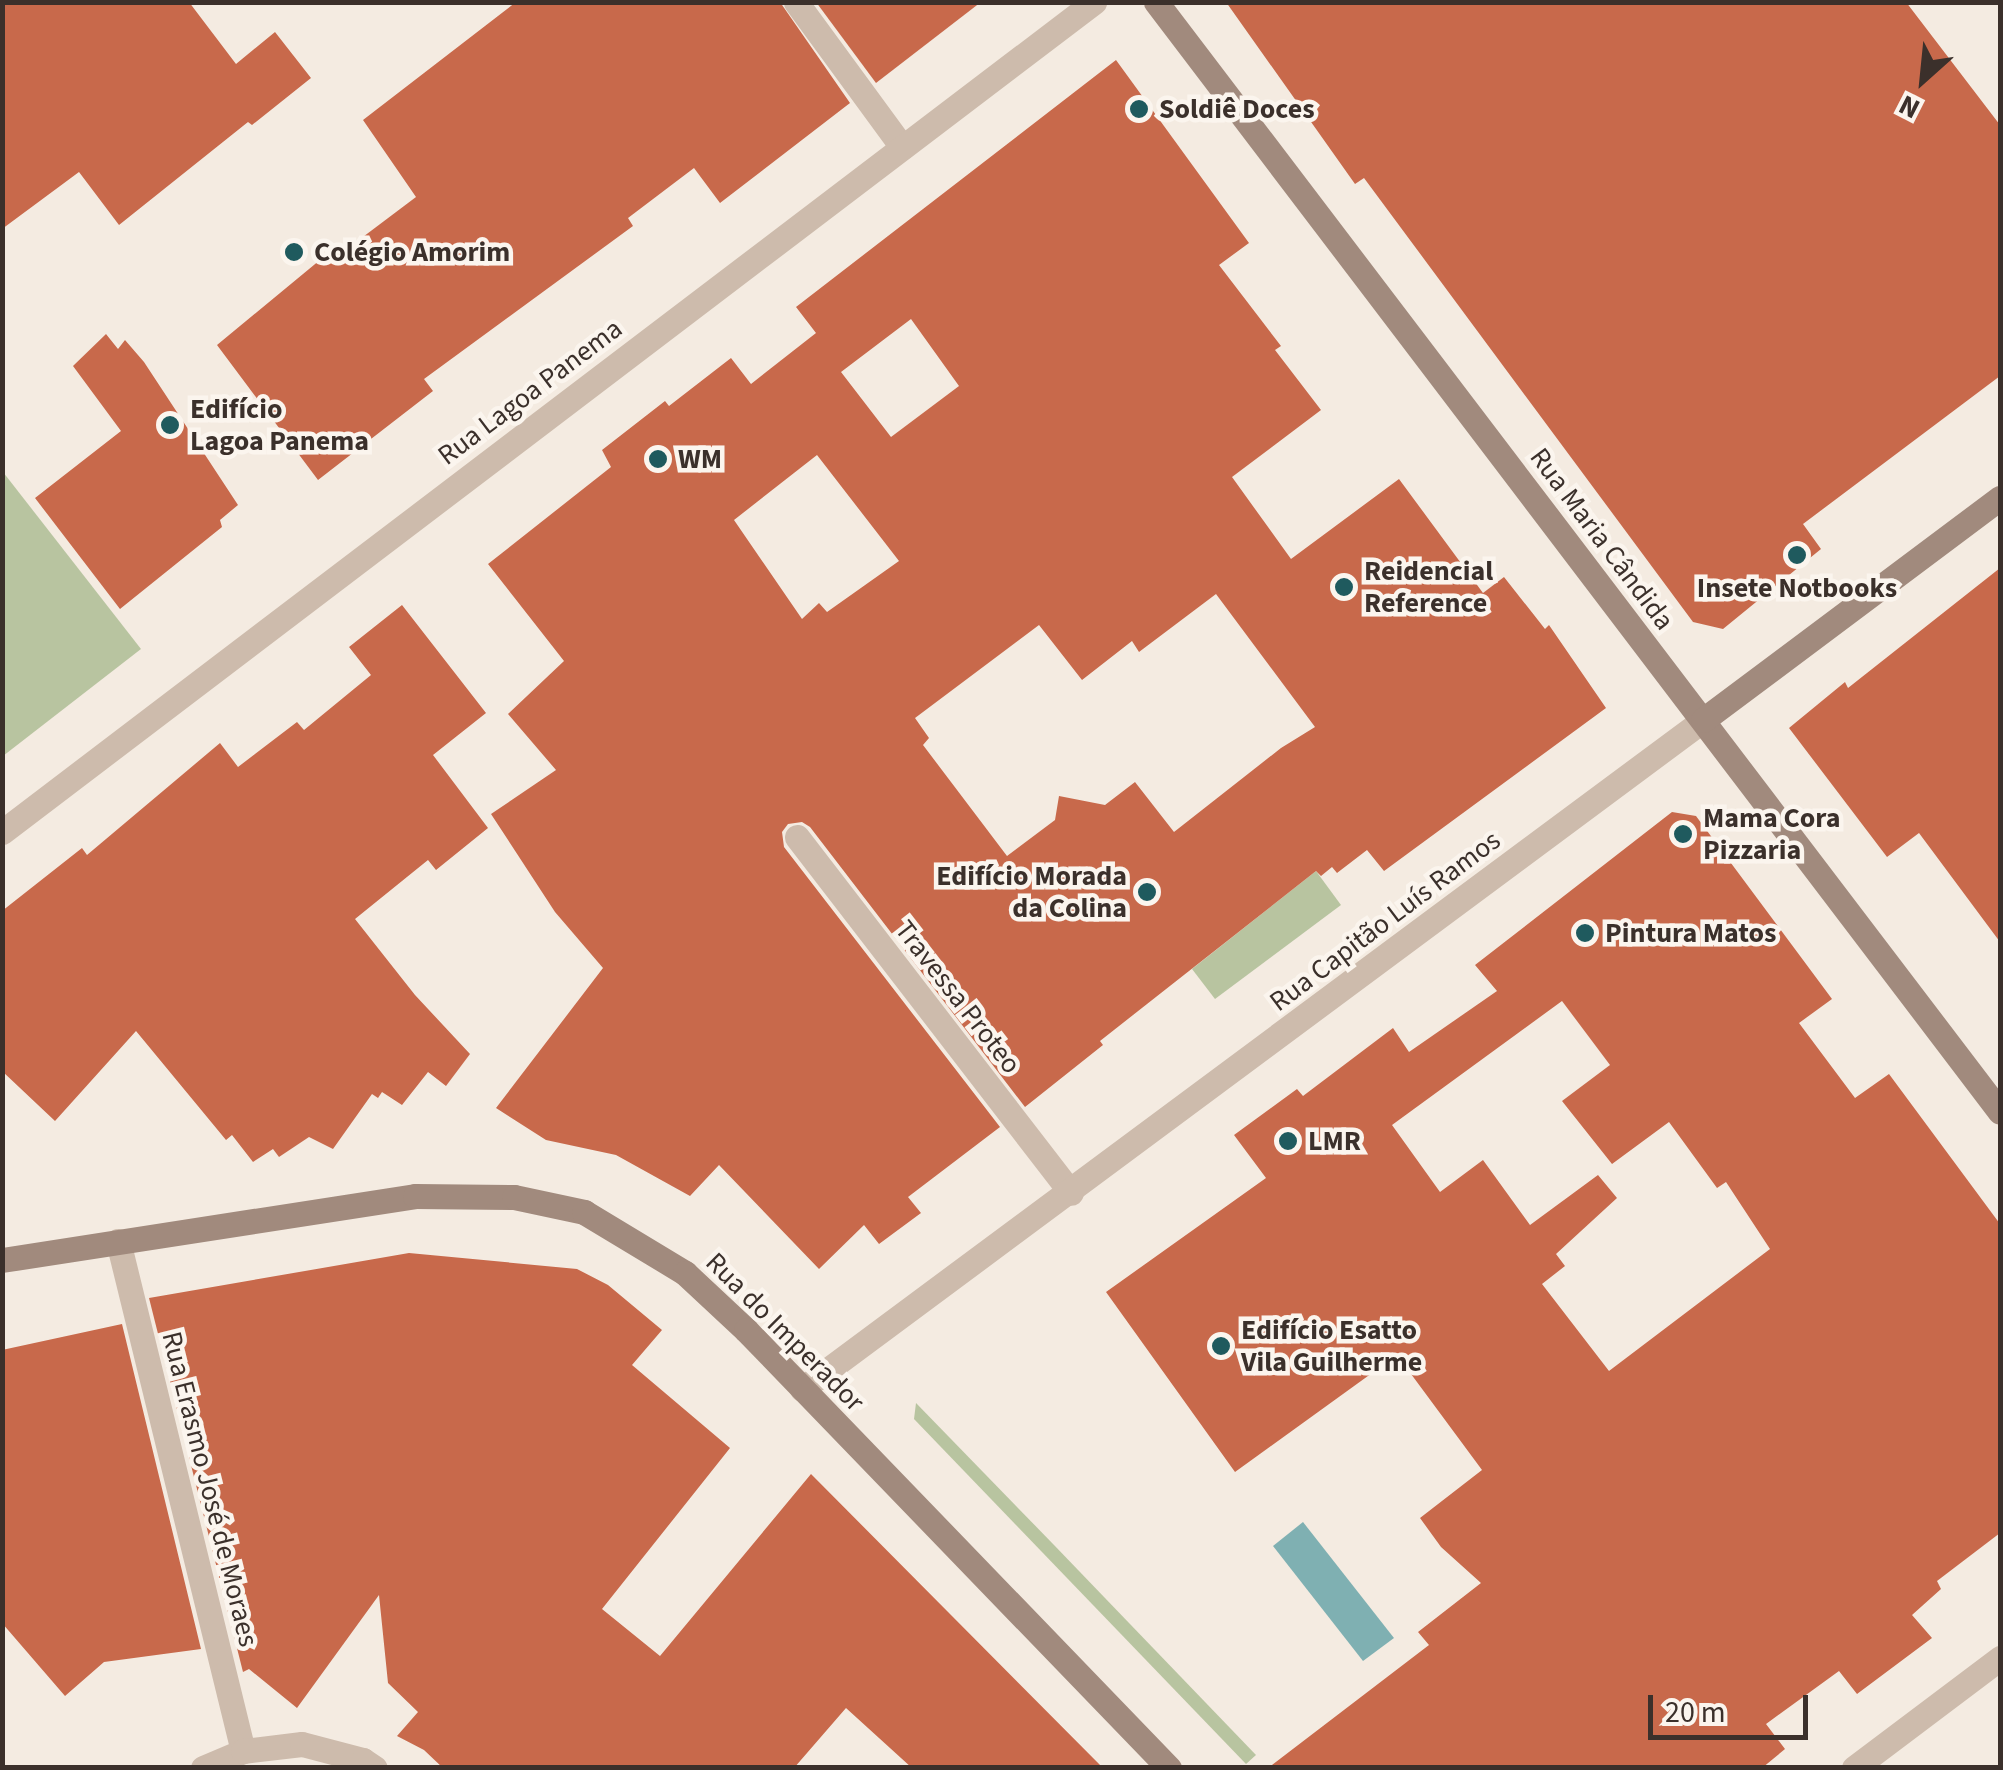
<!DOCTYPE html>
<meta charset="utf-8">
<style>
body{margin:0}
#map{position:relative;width:2003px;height:1770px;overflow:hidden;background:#f4ebe1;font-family:"Source Sans 3",sans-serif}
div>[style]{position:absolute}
.green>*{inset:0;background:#b8c4a0}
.water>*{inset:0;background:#7fb0b2}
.building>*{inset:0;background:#c8694b}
.street>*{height:25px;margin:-12.5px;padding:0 12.5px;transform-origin:12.5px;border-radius:12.5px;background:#cdbbac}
.secondary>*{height:25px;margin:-12.5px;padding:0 12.5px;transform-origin:12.5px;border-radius:12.5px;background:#a18a7d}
.dots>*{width:28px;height:28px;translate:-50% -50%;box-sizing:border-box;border:5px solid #fbf5ee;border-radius:50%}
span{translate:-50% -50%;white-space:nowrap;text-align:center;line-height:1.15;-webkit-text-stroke:9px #fbf5ee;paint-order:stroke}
.poi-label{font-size:28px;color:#3b302b;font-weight:700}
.left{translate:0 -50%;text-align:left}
.right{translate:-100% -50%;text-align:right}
.street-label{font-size:28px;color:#3b302b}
.frame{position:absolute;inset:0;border:5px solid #3b302b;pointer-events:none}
.north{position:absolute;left:1873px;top:30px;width:100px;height:100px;-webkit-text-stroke:8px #fbf5ee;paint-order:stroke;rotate:207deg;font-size:28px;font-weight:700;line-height:40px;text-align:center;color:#3b302b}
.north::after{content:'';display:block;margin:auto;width:35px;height:45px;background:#3b302b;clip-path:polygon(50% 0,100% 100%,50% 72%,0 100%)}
.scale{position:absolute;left:1648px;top:1695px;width:160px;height:45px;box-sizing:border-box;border:5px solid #3b302b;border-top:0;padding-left:12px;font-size:30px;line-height:35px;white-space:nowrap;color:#3b302b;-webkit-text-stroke:8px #fbf5ee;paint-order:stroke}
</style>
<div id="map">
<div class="green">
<i style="clip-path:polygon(3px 472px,141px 649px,3px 756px)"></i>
<i style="clip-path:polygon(1316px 871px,1341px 905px,1215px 999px,1192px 969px)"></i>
<i style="clip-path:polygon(916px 1403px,1054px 1545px,1256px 1755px,1246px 1764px,914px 1419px)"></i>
</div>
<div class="water">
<i style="clip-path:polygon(1303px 1522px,1394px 1638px,1363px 1661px,1273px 1546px)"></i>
</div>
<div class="building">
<i style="clip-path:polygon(2px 2px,189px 2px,236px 64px,275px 32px,311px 78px,252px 125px,248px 122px,119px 225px,79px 172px,2px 229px)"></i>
<i style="clip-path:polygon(516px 2px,780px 2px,850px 103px,720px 203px,694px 168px,628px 218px,633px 226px,424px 379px,433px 391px,318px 480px,217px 345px,326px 255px,331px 261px,416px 197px,363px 120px)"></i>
<i style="clip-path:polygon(816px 2px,981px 2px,876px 83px)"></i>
<i style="clip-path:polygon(1226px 2px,1906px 2px,2000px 125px,2000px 376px,1803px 524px,1821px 549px,1723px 629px,1693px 622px,1364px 178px,1355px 184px)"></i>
<i style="clip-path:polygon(evenodd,1116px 60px,1249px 243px,1219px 265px,1281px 346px,1275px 350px,1321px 410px,1232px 477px,1291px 559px,1399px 479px,1483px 593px,1504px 577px,1545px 629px,1549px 625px,1606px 708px,1384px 871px,1367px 850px,1337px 873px,1332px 867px,1321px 876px,1316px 871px,1100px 1041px,1103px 1045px,1025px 1107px,810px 827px,802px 822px,788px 824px,782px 832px,784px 847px,1000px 1127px,908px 1197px,921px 1213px,879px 1244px,864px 1225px,819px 1269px,719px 1165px,690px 1196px,616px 1155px,546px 1140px,496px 1108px,603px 968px,555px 912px,491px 814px,556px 770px,508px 714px,564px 661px,488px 564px,611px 467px,602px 450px,665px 401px,669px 406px,731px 358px,751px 384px,816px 333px,796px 307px,1116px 60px,911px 319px,959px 386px,891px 437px,841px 372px,911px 319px,1116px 60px,817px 455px,899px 561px,827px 612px,819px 603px,802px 619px,734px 520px,817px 455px,1116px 60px,1216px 594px,1315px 727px,1281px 748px,1174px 832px,1135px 782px,1105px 805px,1059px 796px,1055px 820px,1007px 856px,923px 745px,929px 738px,915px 718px,1039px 625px,1082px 680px,1132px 641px,1139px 652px,1216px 594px)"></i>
<i style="clip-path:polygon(106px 334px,118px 349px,125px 340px,144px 362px,238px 505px,220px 520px,222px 527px,120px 609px,35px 498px,121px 431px,73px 366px)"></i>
<i style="clip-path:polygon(2000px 568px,2000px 942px,1919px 833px,1887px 857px,1789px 728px,1845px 682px,1848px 688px)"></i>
<i style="clip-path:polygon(402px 605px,486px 713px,433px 755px,488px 828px,436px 870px,428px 860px,355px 919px,415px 995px,470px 1054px,446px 1086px,428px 1072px,402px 1105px,382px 1092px,378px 1098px,372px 1094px,333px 1149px,309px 1137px,279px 1157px,273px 1149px,253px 1162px,232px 1135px,226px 1140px,136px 1031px,55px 1121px,2px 1071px,2px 911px,82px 848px,87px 855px,220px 743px,238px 767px,297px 722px,304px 730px,371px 675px,349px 647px)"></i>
<i style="clip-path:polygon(evenodd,1672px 812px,1696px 816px,1832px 999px,1799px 1023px,1855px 1098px,1889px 1074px,2000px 1224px,2000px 1533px,1937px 1581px,1941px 1589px,1912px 1615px,1932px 1638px,1857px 1694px,1839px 1671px,1766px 1724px,1785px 1749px,1762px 1768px,1268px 1768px,1429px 1645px,1418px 1632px,1481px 1583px,1441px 1547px,1420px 1518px,1482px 1470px,1397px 1355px,1235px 1472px,1106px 1292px,1266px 1178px,1234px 1135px,1297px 1089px,1303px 1096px,1393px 1028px,1409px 1052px,1497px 991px,1475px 965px,1672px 812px,1562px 1001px,1610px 1065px,1562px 1101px,1612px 1164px,1669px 1122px,1717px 1188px,1726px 1182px,1770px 1249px,1609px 1371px,1542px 1284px,1565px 1266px,1556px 1254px,1617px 1198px,1598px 1175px,1530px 1225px,1483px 1160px,1440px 1192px,1392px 1125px,1562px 1001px)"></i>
<i style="clip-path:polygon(409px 1253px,577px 1269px,608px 1285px,662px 1330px,632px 1365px,730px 1448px,602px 1609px,660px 1656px,811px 1474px,1103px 1768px,912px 1768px,846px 1708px,794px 1768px,443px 1768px,424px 1750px,397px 1736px,418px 1712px,388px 1683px,379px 1595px,297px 1708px,249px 1669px,243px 1672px,149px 1298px)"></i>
<i style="clip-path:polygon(122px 1324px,201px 1649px,104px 1662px,65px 1696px,2px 1623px,2px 1350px)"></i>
</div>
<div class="street">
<i style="left:796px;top:2px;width:180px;rotate:53.8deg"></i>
<i style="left:2px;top:832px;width:1372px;rotate:-37.24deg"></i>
<i style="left:797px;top:837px;width:449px;rotate:52.4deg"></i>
<i style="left:118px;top:1241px;width:525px;rotate:76.23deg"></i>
<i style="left:802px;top:1389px;width:1122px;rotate:-36.59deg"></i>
<i style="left:203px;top:1768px;width:43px;rotate:-23deg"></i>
<i style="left:243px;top:1751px;width:59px;rotate:-6.8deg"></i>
<i style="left:302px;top:1744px;width:63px;rotate:14.7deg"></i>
<i style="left:363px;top:1760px;width:14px;rotate:34deg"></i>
<i style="left:1854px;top:1768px;width:183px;rotate:-37deg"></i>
</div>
<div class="secondary">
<i style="left:1156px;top:2px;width:1394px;rotate:52.75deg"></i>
<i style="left:1703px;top:720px;width:371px;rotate:-36.8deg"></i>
<i style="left:2px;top:1260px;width:418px;rotate:-8.8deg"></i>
<i style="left:415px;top:1196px;width:99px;rotate:0.6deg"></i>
<i style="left:514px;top:1197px;width:72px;rotate:12.1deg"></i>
<i style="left:584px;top:1212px;width:118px;rotate:31.1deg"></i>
<i style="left:685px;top:1273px;width:83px;rotate:43.1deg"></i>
<i style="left:746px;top:1330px;width:609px;rotate:46deg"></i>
</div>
<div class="dots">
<i style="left:1139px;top:109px;background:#1f5a5e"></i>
<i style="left:294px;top:252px;background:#1f5a5e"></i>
<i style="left:170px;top:425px;background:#1f5a5e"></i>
<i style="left:658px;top:459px;background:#1f5a5e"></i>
<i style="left:1797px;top:555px;background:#1f5a5e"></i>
<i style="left:1344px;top:587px;background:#1f5a5e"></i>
<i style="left:1683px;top:834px;background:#1f5a5e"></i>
<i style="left:1147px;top:892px;background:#1f5a5e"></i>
<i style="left:1585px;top:933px;background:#1f5a5e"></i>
<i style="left:1288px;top:1141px;background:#1f5a5e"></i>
<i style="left:1221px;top:1346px;background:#1f5a5e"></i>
</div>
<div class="poi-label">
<span class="left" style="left:1159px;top:109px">Soldiê Doces</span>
<span class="left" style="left:314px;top:252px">Colégio Amorim</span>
<span class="left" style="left:190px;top:425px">Edifício<br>Lagoa Panema</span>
<span class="left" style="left:678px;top:459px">WM</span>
<span class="left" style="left:1364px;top:587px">Reidencial<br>Reference</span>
<span style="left:1797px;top:588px">Insete Notbooks</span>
<span class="left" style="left:1703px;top:834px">Mama Cora<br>Pizzaria</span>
<span class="right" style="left:1127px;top:892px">Edifício Morada<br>da Colina</span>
<span class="left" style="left:1605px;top:933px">Pintura Matos</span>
<span class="left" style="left:1308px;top:1141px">LMR</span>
<span class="left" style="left:1241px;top:1346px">Edifício Esatto<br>Vila Guilherme</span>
</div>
<div class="street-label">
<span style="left:530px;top:392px;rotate:-37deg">Rua Lagoa Panema</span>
<span style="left:1602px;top:539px;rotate:53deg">Rua Maria Cândida</span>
<span style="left:1385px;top:921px;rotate:-37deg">Rua Capitão Luís Ramos</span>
<span style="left:958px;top:997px;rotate:52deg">Travessa Proteo</span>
<span style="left:785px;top:1332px;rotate:45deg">Rua do Imperador</span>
<span style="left:210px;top:1489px;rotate:76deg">Rua Erasmo José de Moraes</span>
</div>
<div class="frame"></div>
<div class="north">N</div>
<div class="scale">20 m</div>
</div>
